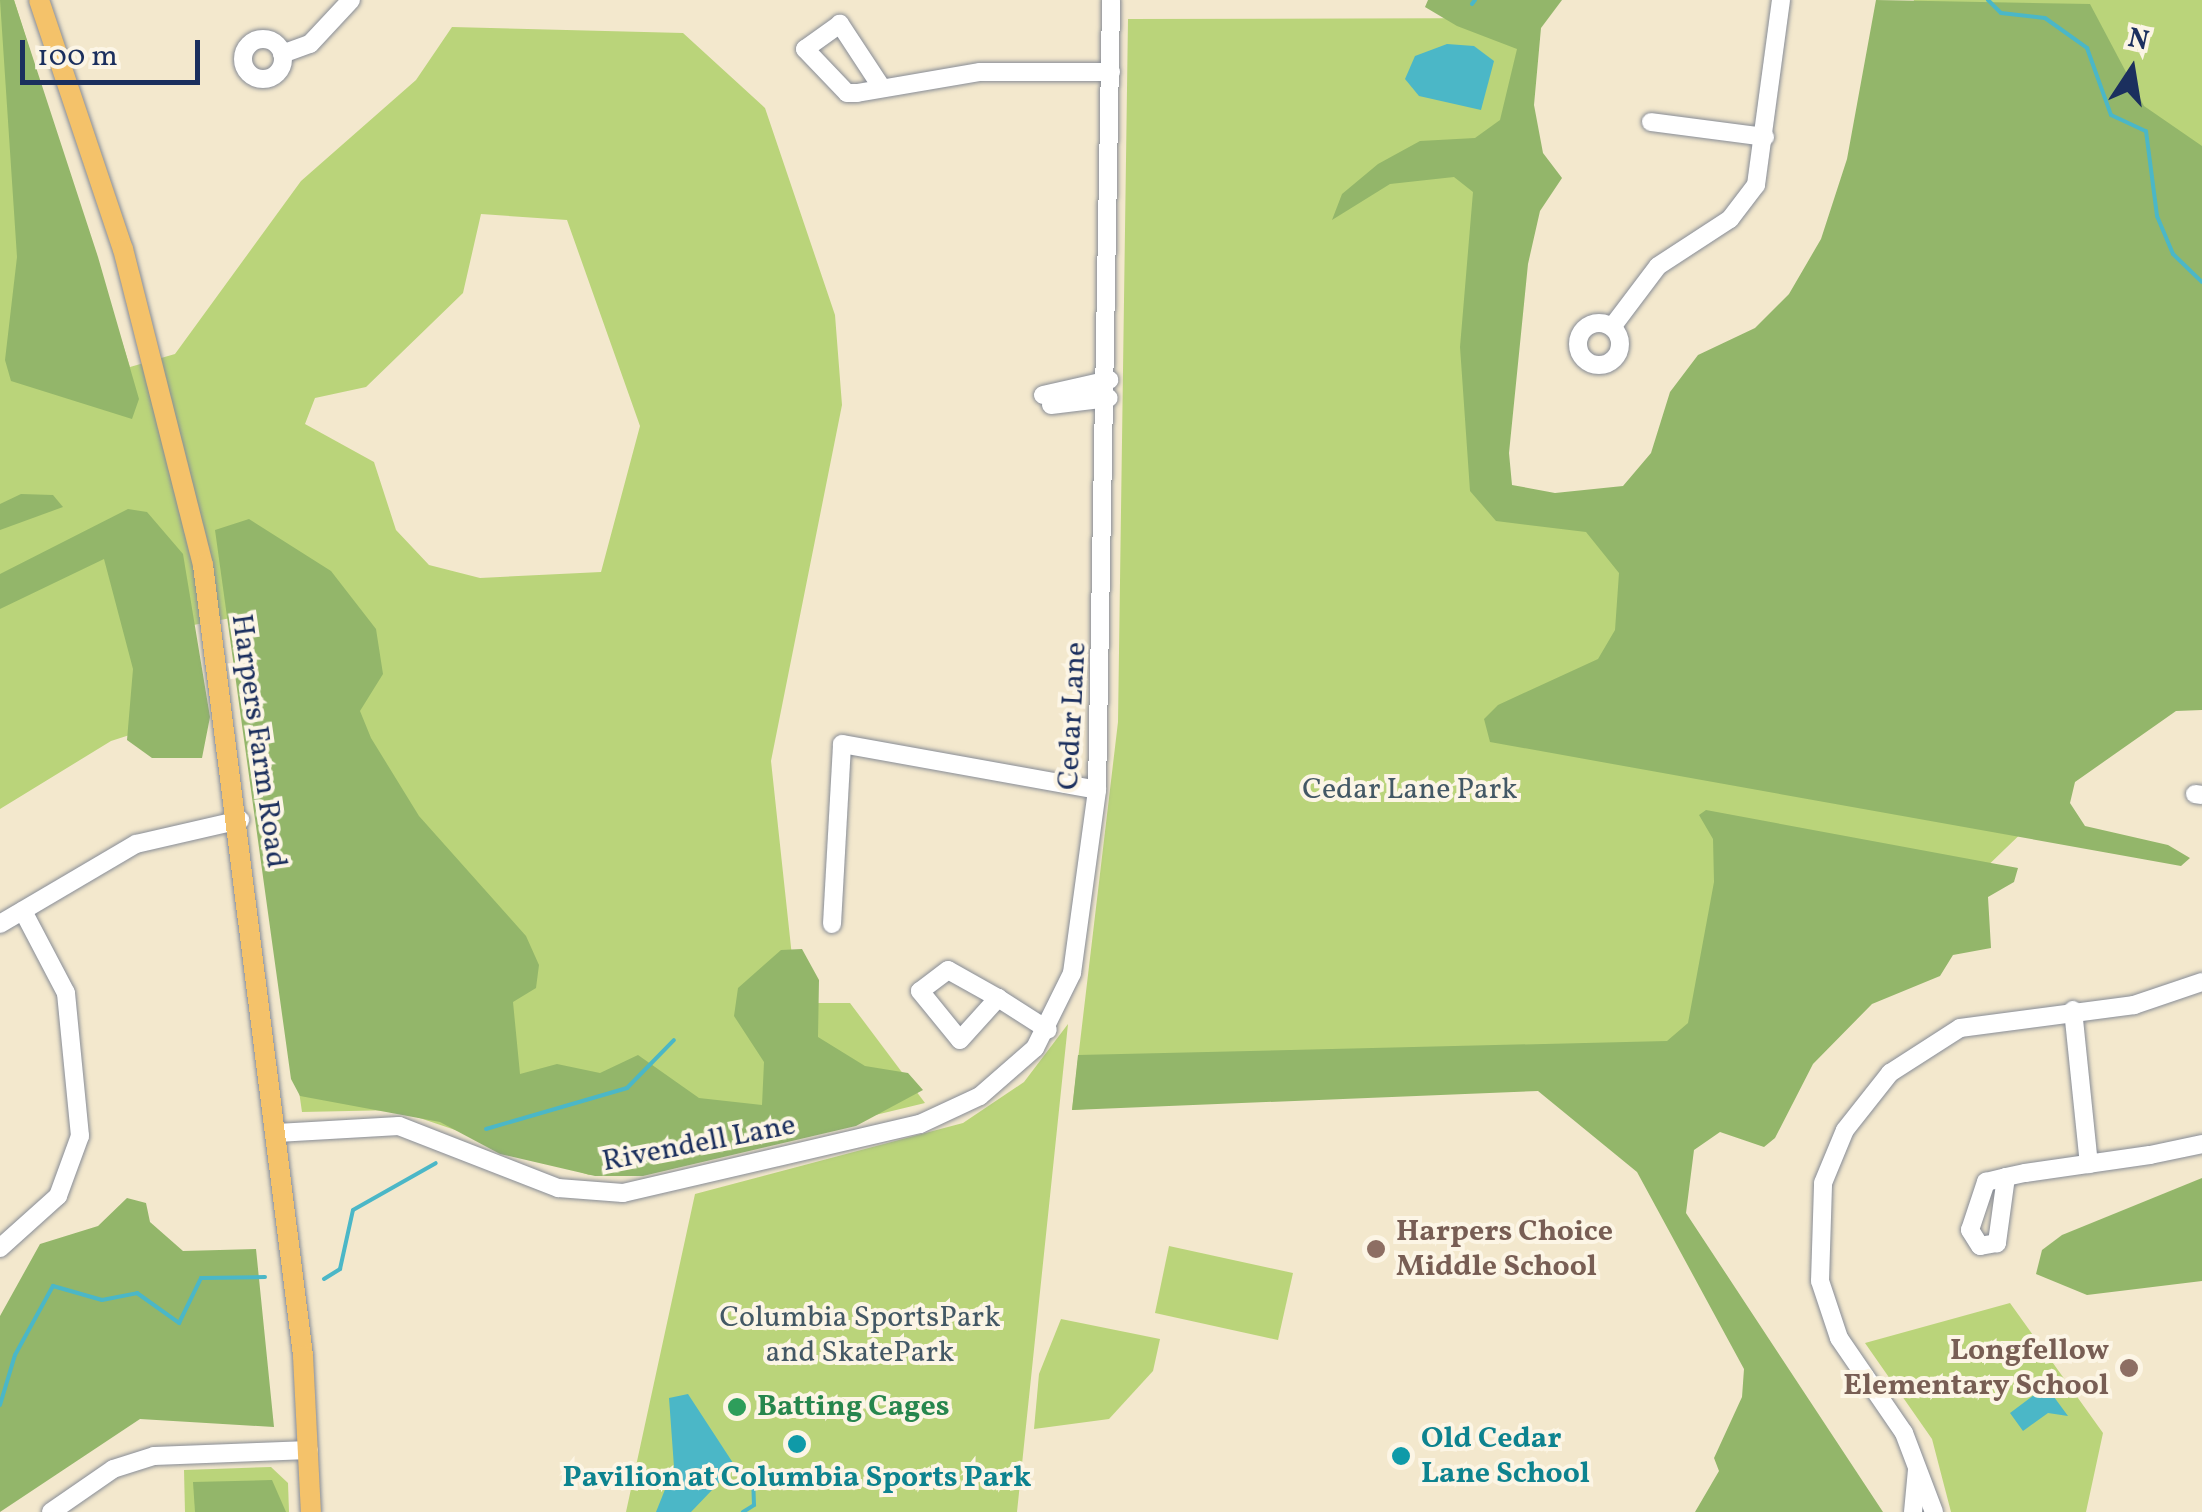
<!DOCTYPE html>
<style>
body{margin:0}
#map{position:relative;width:2202px;height:1512px;overflow:hidden;background:#f3e8cd;font-family:Vollkorn,serif}
div>[style]{position:absolute}
.green>*{inset:0;background:#bad47a}
.forest>*{inset:0;background:#93b66a}
.water>*{inset:0;background:#4bb7c7}
.stream>*{height:4px;margin:-2px;padding:0 2px;transform-origin:2px;border-radius:2px;background:#4bb7c7}
.roads{filter:drop-shadow(0 0 2px #878c96) drop-shadow(0 0 2px #878c96)}
.minor>*{height:18px;margin:-9px;padding:0 9px;transform-origin:9px;border-radius:9px;background:#fff}
.minor>.ring{margin:-9px;padding:0;box-sizing:content-box;background:none;border:18px solid #fff;border-radius:50%}
.major>*{height:20px;margin:-10px;padding:0 10px;transform-origin:10px;border-radius:10px;background:#f4c26a}
.dots>*{width:28px;height:28px;translate:-50% -50%;box-sizing:border-box;border:5px solid #fcf5e5;border-radius:50%}
span{translate:-50% -50%;white-space:nowrap;text-align:center;line-height:1.15;-webkit-text-stroke:8px #fcf5e5;paint-order:stroke}
.street-label{font-size:30px;color:#1b2f5e}
.park-label{font-size:30px;color:#435865}
.education-label{font-size:30px;color:#785e54;font-weight:700}
.left{translate:0 -50%;text-align:left}
.right{translate:-100% -50%;text-align:right}
.leisure-label{font-size:30px;color:#27864d;font-weight:700}
.culture-label{font-size:30px;color:#0d838f;font-weight:700}
.north{position:absolute;left:2082px;top:20px;width:100px;height:100px;-webkit-text-stroke:8px #fcf5e5;paint-order:stroke;rotate:12deg;font-size:28px;font-weight:700;line-height:40px;text-align:center;color:#1b2f5e}
.north::after{content:'';display:block;margin:auto;width:35px;height:45px;background:#1b2f5e;clip-path:polygon(50% 0,100% 100%,50% 72%,0 100%)}
.scale{position:absolute;left:20px;top:40px;width:180px;height:45px;box-sizing:border-box;border:5px solid #1b2f5e;border-top:0;padding-left:12px;font-size:30px;line-height:35px;white-space:nowrap;color:#1b2f5e;-webkit-text-stroke:8px #fcf5e5;paint-order:stroke}
</style>
<div id="map">
<div class="green">
<i style="clip-path:polygon(evenodd,0 0,14px 0,130px 367px,175px 354px,301px 181px,416px 80px,452px 27px,683px 33px,765px 108px,835px 315px,842px 405px,771px 761px,797px 1003px,850px 1003px,925px 1103px,653px 1169px,589px 1175px,396px 1110px,302px 1112px,231px 618px,188px 626px,201px 712px,111px 741px,0 809px,0 0,481px 214px,567px 220px,640px 426px,601px 572px,480px 578px,429px 565px,396px 530px,374px 462px,305px 424px,315px 398px,366px 387px,463px 293px,481px 214px)"></i>
<i style="clip-path:polygon(1914px 0,2202px 0,2202px 659px,1661px 1181px,1611px 1072px,1072px 1110px,1118px 722px,1128px 19px,1531px 18px,1484px 503px,1625px 509px,1833px 254px)"></i>
<i style="clip-path:polygon(1068px 1024px,1017px 1512px,626px 1512px,695px 1194px,963px 1123px,1024px 1082px)"></i>
<i style="clip-path:polygon(1169px 1246px,1293px 1273px,1278px 1340px,1155px 1313px)"></i>
<i style="clip-path:polygon(2010px 1303px,2103px 1433px,2086px 1512px,1951px 1512px,1932px 1439px,1865px 1343px)"></i>
<i style="clip-path:polygon(1061px 1319px,1160px 1339px,1153px 1371px,1109px 1419px,1034px 1429px,1039px 1374px)"></i>
<i style="clip-path:polygon(271px 1467px,288px 1483px,289px 1512px,185px 1512px,184px 1470px)"></i>
</div>
<div class="forest">
<i style="clip-path:polygon(0 0,14px 0,98px 257px,139px 399px,132px 419px,11px 381px,5px 360px,17px 257px)"></i>
<i style="clip-path:polygon(1428px 0,1562px 0,1541px 28px,1534px 105px,1543px 153px,1562px 178px,1540px 211px,1528px 264px,1509px 453px,1512px 485px,1555px 493px,1623px 486px,1651px 453px,1670px 392px,1698px 355px,1755px 328px,1789px 294px,1821px 239px,1847px 159px,1876px 0,2090px 4px,2144px 106px,2202px 146px,2202px 710px,2176px 711px,2075px 782px,2070px 803px,2085px 826px,2168px 845px,2190px 858px,2181px 866px,1490px 742px,1484px 719px,1498px 705px,1598px 659px,1615px 630px,1619px 573px,1586px 532px,1496px 521px,1470px 491px,1460px 347px,1473px 192px,1454px 177px,1390px 184px,1332px 220px,1342px 194px,1378px 164px,1420px 141px,1475px 138px,1500px 120px,1517px 49px,1457px 26px,1425px 7px)"></i>
<i style="clip-path:polygon(21px 494px,53px 495px,63px 507px,0 530px,0 504px)"></i>
<i style="clip-path:polygon(128px 509px,147px 512px,183px 554px,210px 717px,202px 758px,152px 758px,127px 740px,133px 669px,104px 559px,0 609px,0 574px)"></i>
<i style="clip-path:polygon(249px 519px,331px 571px,376px 629px,383px 674px,360px 711px,371px 738px,419px 816px,526px 936px,539px 965px,536px 988px,513px 1002px,520px 1074px,557px 1064px,600px 1073px,638px 1055px,699px 1098px,762px 1105px,764px 1062px,734px 1016px,738px 988px,781px 950px,802px 949px,819px 980px,818px 1037px,865px 1066px,908px 1073px,923px 1090px,856px 1126px,643px 1176px,595px 1176px,500px 1154px,440px 1122px,300px 1096px,291px 1079px,215px 530px)"></i>
<i style="clip-path:polygon(1706px 810px,2018px 868px,2014px 882px,1988px 897px,1991px 948px,1953px 955px,1940px 976px,1872px 1004px,1813px 1064px,1775px 1138px,1764px 1147px,1720px 1132px,1694px 1150px,1686px 1213px,1883px 1512px,1695px 1512px,1719px 1471px,1714px 1458px,1742px 1397px,1744px 1369px,1637px 1172px,1538px 1091px,1072px 1110px,1078px 1055px,1667px 1041px,1688px 1023px,1714px 882px,1713px 839px,1699px 815px)"></i>
<i style="clip-path:polygon(2202px 1178px,2202px 1281px,2087px 1295px,2036px 1274px,2042px 1250px,2062px 1235px)"></i>
<i style="clip-path:polygon(127px 1198px,146px 1203px,150px 1222px,183px 1251px,256px 1249px,274px 1427px,140px 1419px,0 1512px,0 1316px,40px 1244px,98px 1226px)"></i>
<i style="clip-path:polygon(272px 1480px,286px 1512px,195px 1512px,193px 1482px)"></i>
</div>
<div class="water">
<i style="clip-path:polygon(1447px 44px,1474px 46px,1494px 61px,1481px 110px,1419px 96px,1405px 79px,1415px 56px)"></i>
<i style="clip-path:polygon(2046px 1386px,2068px 1416px,2048px 1413px,2023px 1431px,2010px 1413px)"></i>
<i style="clip-path:polygon(688px 1394px,735px 1466px,691px 1512px,656px 1512px,674px 1467px,669px 1398px)"></i>
</div>
<div class="stream">
<i style="left:1988px;top:0;width:18px;rotate:45deg"></i>
<i style="left:2001px;top:13px;width:44px;rotate:6.5deg"></i>
<i style="left:2045px;top:18px;width:52px;rotate:35.5deg"></i>
<i style="left:2087px;top:48px;width:71px;rotate:70.3deg"></i>
<i style="left:2111px;top:115px;width:38px;rotate:25deg"></i>
<i style="left:2146px;top:131px;width:86px;rotate:82.6deg"></i>
<i style="left:2157px;top:216px;width:41px;rotate:67.2deg"></i>
<i style="left:2173px;top:254px;width:40px;rotate:44deg"></i>
<i style="left:1472px;top:4px;width:5px;rotate:-53deg"></i>
<i style="left:486px;top:1129px;width:147px;rotate:-16.2deg"></i>
<i style="left:627px;top:1088px;width:67px;rotate:-45.6deg"></i>
<i style="left:324px;top:1279px;width:19px;rotate:-32deg"></i>
<i style="left:340px;top:1269px;width:60px;rotate:-77.6deg"></i>
<i style="left:353px;top:1210px;width:95px;rotate:-29.5deg"></i>
<i style="left:0;top:1405px;width:52px;rotate:-73.3deg"></i>
<i style="left:15px;top:1355px;width:79px;rotate:-61.2deg"></i>
<i style="left:53px;top:1286px;width:51px;rotate:15.9deg"></i>
<i style="left:102px;top:1300px;width:36px;rotate:-11deg"></i>
<i style="left:137px;top:1293px;width:52px;rotate:35.5deg"></i>
<i style="left:179px;top:1323px;width:50px;rotate:-63.9deg"></i>
<i style="left:201px;top:1278px;width:64px;rotate:-0.9deg"></i>
<i style="left:743px;top:1512px;width:13px;rotate:-32deg"></i>
<i style="left:754px;top:1505px;width:26px;rotate:-92deg"></i>
</div>
<div class="roads">
<div class="minor">
<i class="ring" style="left:243px;top:39px;width:22px;height:22px"></i>
<i style="left:282px;top:54px;width:30px;rotate:-20deg"></i>
<i style="left:310px;top:44px;width:60px;rotate:-47deg"></i>
<i style="left:882px;top:88px;width:77px;rotate:-123.3deg"></i>
<i style="left:840px;top:24px;width:43px;rotate:144.5deg"></i>
<i style="left:805px;top:49px;width:61px;rotate:46.3deg"></i>
<i style="left:847px;top:93px;width:10px"></i>
<i style="left:857px;top:93px;width:125px;rotate:-9.7deg"></i>
<i style="left:980px;top:72px;width:131px"></i>
<i style="left:1651px;top:122px;width:115px;rotate:7.5deg"></i>
<i class="ring" style="left:1578px;top:323px;width:24px;height:24px"></i>
<i style="left:1612px;top:327px;width:76px;rotate:-53deg"></i>
<i style="left:1658px;top:266px;width:86px;rotate:-33.1deg"></i>
<i style="left:1730px;top:219px;width:43px;rotate:-52.6deg"></i>
<i style="left:1756px;top:185px;width:187px;rotate:-82.3deg"></i>
<i style="left:1043px;top:395px;width:68px;rotate:-12.8deg"></i>
<i style="left:1051px;top:405px;width:58px;rotate:-6.9deg"></i>
<i style="left:2195px;top:794px;width:7px;rotate:8deg"></i>
<i style="left:0;top:924px;width:158px;rotate:-30.5deg"></i>
<i style="left:136px;top:844px;width:107px;rotate:-13deg"></i>
<i style="left:832px;top:924px;width:180px;rotate:-86.8deg"></i>
<i style="left:842px;top:744px;width:259px;rotate:10.2deg"></i>
<i style="left:998px;top:998px;width:57px;rotate:-150.8deg"></i>
<i style="left:948px;top:970px;width:35px;rotate:143deg"></i>
<i style="left:920px;top:991px;width:63px;rotate:50.8deg"></i>
<i style="left:960px;top:1040px;width:57px;rotate:-47.9deg"></i>
<i style="left:998px;top:998px;width:59px;rotate:32.6deg"></i>
<i style="left:2073px;top:1010px;width:155px;rotate:84.1deg"></i>
<i style="left:277px;top:1133px;width:122px;rotate:-3.3deg"></i>
<i style="left:399px;top:1126px;width:171px;rotate:21.3deg"></i>
<i style="left:558px;top:1188px;width:65px;rotate:4.4deg"></i>
<i style="left:623px;top:1193px;width:305px;rotate:-13.1deg"></i>
<i style="left:920px;top:1124px;width:66px;rotate:-25deg"></i>
<i style="left:980px;top:1096px;width:73px;rotate:-41.1deg"></i>
<i style="left:1035px;top:1048px;width:84px;rotate:-63.7deg"></i>
<i style="left:1072px;top:973px;width:185px;rotate:-82.2deg"></i>
<i style="left:1097px;top:790px;width:790px;rotate:-88.98deg"></i>
<i style="left:2006px;top:1177px;width:67px;rotate:97.8deg"></i>
<i style="left:1997px;top:1243px;width:17px;rotate:170deg"></i>
<i style="left:1980px;top:1246px;width:19px;rotate:-122deg"></i>
<i style="left:1970px;top:1230px;width:51px;rotate:-71.6deg"></i>
<i style="left:1986px;top:1182px;width:21px;rotate:-14deg"></i>
<i style="left:2006px;top:1177px;width:19px;rotate:-12deg"></i>
<i style="left:2025px;top:1173px;width:126px;rotate:-8.2deg"></i>
<i style="left:2150px;top:1155px;width:53px;rotate:-11.9deg"></i>
<i style="left:0;top:1248px;width:78px;rotate:-41.9deg"></i>
<i style="left:58px;top:1196px;width:64px;rotate:-69.9deg"></i>
<i style="left:80px;top:1136px;width:144px;rotate:-95.6deg"></i>
<i style="left:66px;top:993px;width:93px;rotate:-117.7deg"></i>
<i style="left:51px;top:1512px;width:75px;rotate:-34.7deg"></i>
<i style="left:113px;top:1469px;width:43px;rotate:-17.6deg"></i>
<i style="left:154px;top:1456px;width:155px;rotate:-2.2deg"></i>
<i style="left:1913px;top:1512px;width:42px;rotate:-84.6deg"></i>
<i style="left:1934px;top:1512px;width:85px;rotate:-110.8deg"></i>
<i style="left:1904px;top:1433px;width:115px;rotate:-124.4deg"></i>
<i style="left:1839px;top:1338px;width:60px;rotate:-108.4deg"></i>
<i style="left:1820px;top:1281px;width:98px;rotate:-88.2deg"></i>
<i style="left:1823px;top:1183px;width:57px;rotate:-67.5deg"></i>
<i style="left:1845px;top:1130px;width:73px;rotate:-51.7deg"></i>
<i style="left:1890px;top:1073px;width:83px;rotate:-32.7deg"></i>
<i style="left:1960px;top:1028px;width:176px;rotate:-7.5deg"></i>
<i style="left:2134px;top:1005px;width:72px;rotate:-18.7deg"></i>
</div>
<div class="major">
<i style="left:39px;top:0;width:263px;rotate:71.4deg"></i>
<i style="left:123px;top:249px;width:326px;rotate:75.8deg"></i>
<i style="left:203px;top:565px;width:797px;rotate:82.79deg"></i>
<i style="left:303px;top:1356px;width:156px;rotate:87.1deg"></i>
</div>
</div>
<div class="dots">
<i style="left:1376px;top:1249px;background:#8d6e63"></i>
<i style="left:2129px;top:1368px;background:#8d6e63"></i>
<i style="left:737px;top:1407px;background:#2e9e5b"></i>
<i style="left:797px;top:1444px;background:#0f9aa8"></i>
<i style="left:1401px;top:1456px;background:#0f9aa8"></i>
</div>
<div class="street-label">
<span style="left:1073px;top:716px;rotate:-87deg">Cedar Lane</span>
<span style="left:258px;top:741px;rotate:82deg">Harpers Farm Road</span>
<span style="left:699px;top:1144px;rotate:-11deg">Rivendell Lane</span>
</div>
<div class="park-label">
<span style="left:1410px;top:790px">Cedar Lane Park</span>
<span style="left:860px;top:1335px">Columbia SportsPark<br>and SkatePark</span>
</div>
<div class="education-label">
<span class="left" style="left:1396px;top:1249px">Harpers Choice<br>Middle School</span>
<span class="right" style="left:2109px;top:1368px">Longfellow<br>Elementary School</span>
</div>
<div class="leisure-label">
<span class="left" style="left:757px;top:1407px">Batting Cages</span>
</div>
<div class="culture-label">
<span class="left" style="left:1421px;top:1456px">Old Cedar<br>Lane School</span>
<span style="left:797px;top:1478px">Pavilion at Columbia Sports Park</span>
</div>
<div class="north">N</div>
<div class="scale">100 m</div>
</div>
